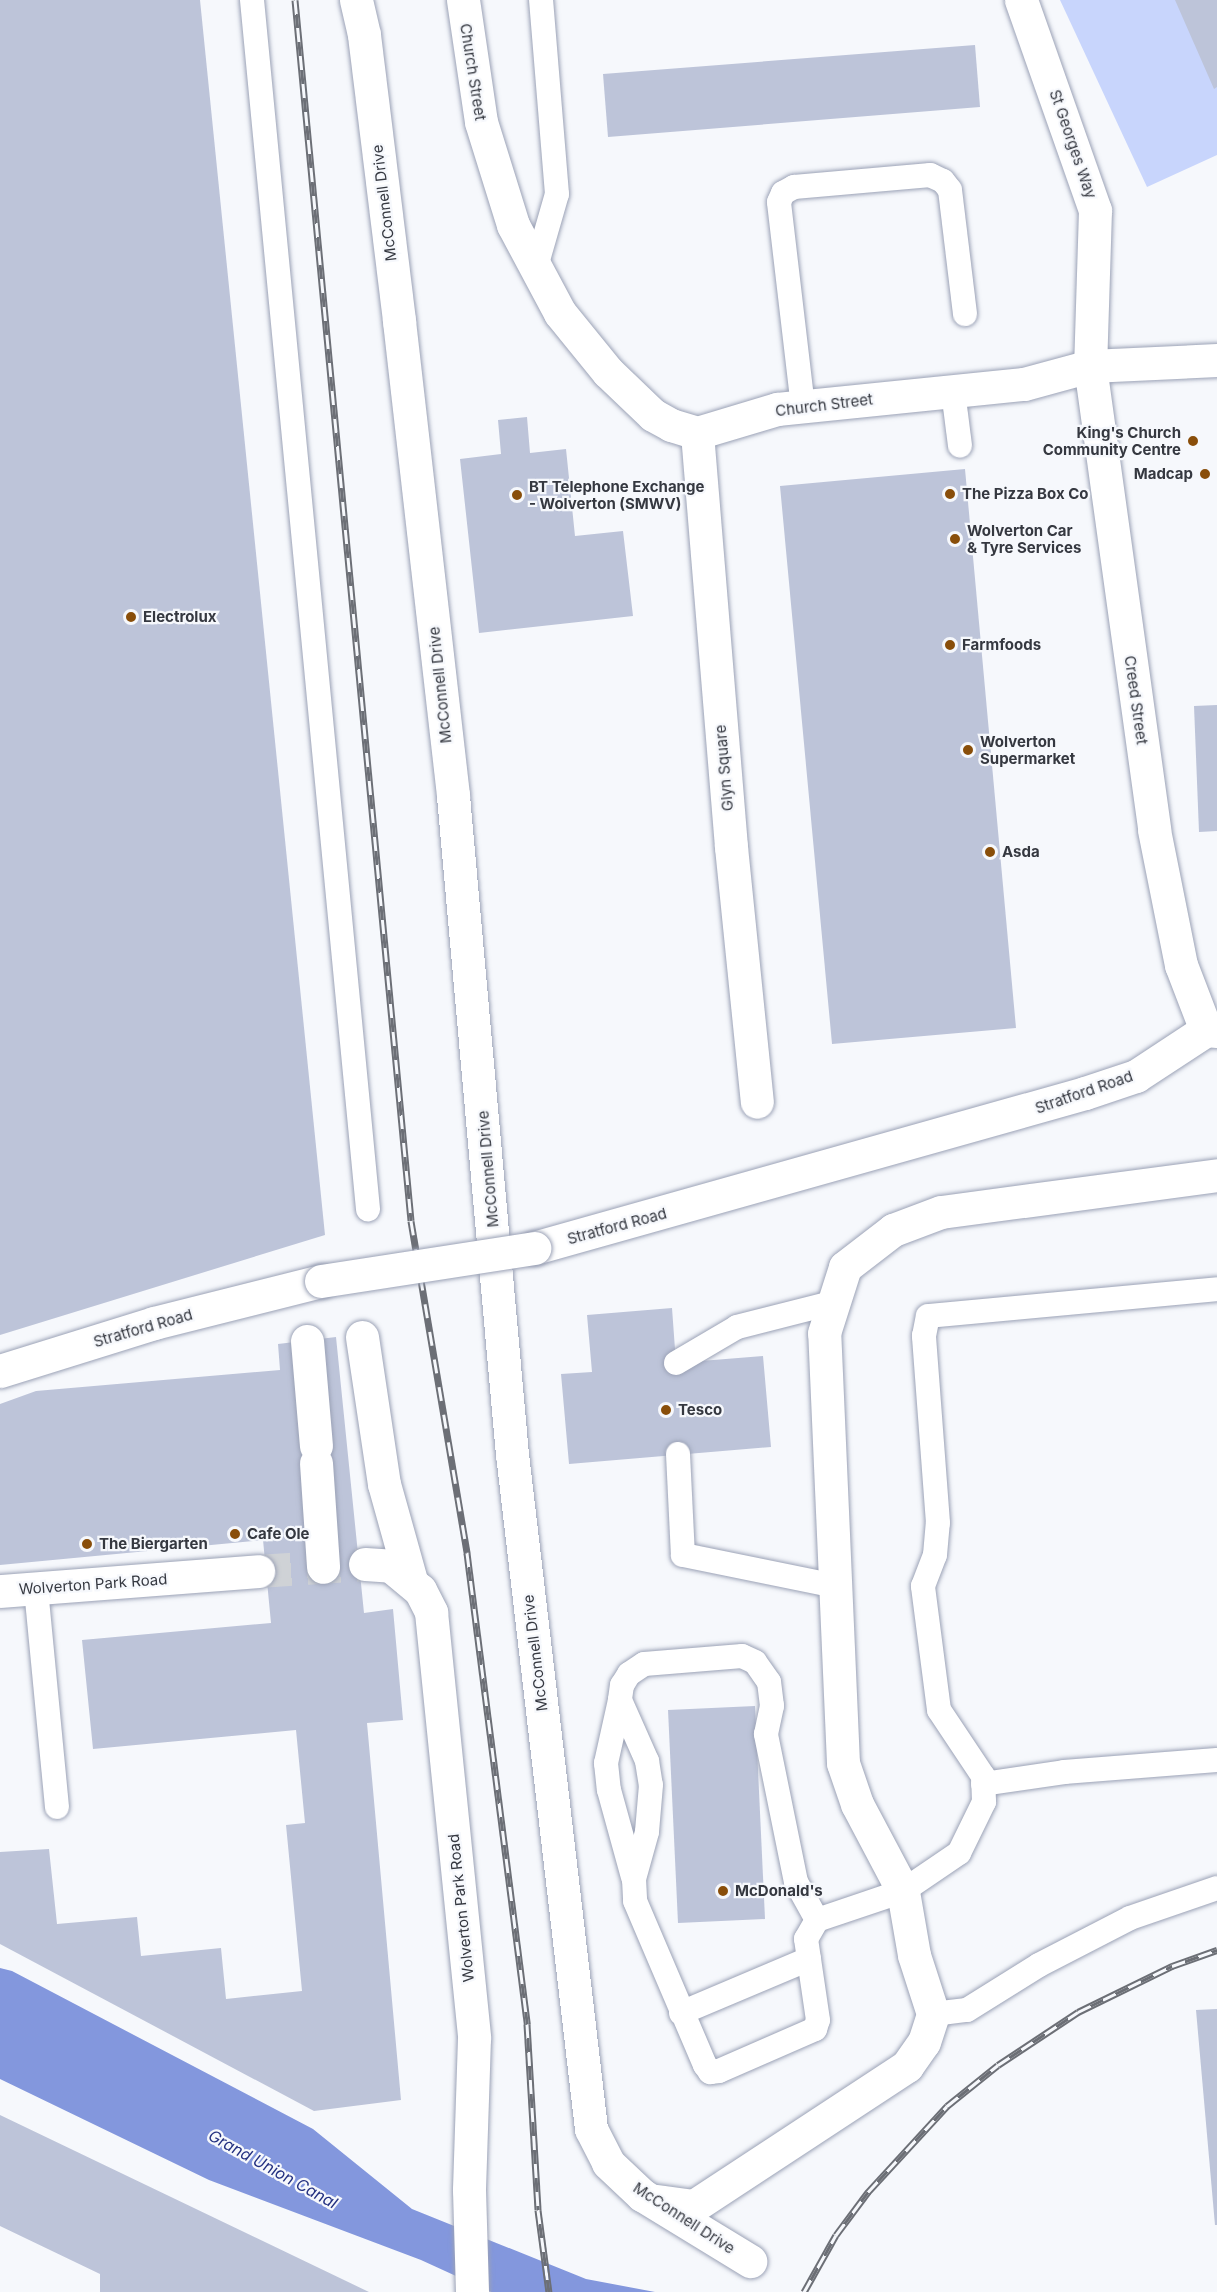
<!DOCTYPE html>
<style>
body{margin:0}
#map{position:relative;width:1217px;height:2292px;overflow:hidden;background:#f6f8fc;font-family:Inter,sans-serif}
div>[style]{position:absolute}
.green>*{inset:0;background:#c8d5fc}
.water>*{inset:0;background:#8397dd}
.building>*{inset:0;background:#bdc4d9}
.minor-tunnel>*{height:33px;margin-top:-16.5px;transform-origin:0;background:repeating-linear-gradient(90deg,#cfd2d6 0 33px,transparent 0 49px)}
.roads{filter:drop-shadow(0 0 2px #9ba2b6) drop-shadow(0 0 2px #9ba2b6)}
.service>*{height:24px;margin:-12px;padding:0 12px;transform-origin:12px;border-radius:12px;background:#fff}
.pedestrian>*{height:33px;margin:-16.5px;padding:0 16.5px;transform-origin:16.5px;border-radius:16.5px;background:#fff}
.minor>*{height:33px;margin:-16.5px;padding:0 16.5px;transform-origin:16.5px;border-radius:16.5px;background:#fff}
.tertiary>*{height:33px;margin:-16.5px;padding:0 16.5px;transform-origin:16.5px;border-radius:16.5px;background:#fff}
.rail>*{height:7px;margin-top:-3.5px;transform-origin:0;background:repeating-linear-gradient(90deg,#f6f8fc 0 14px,#6c6f76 0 28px);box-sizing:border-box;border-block:2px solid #6c6f76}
.bridges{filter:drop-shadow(0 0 2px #9ba2b6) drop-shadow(0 0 2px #9ba2b6)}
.tertiary-bridge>*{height:33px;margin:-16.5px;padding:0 16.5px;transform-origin:16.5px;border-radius:16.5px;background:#fff}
.dots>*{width:16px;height:16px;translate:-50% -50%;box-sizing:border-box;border:3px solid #f6f8fc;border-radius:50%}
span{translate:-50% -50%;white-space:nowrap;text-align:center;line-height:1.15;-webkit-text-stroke:4.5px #f6f8fc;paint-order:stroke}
.street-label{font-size:15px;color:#353840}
.poi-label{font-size:15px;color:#353840;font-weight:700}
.right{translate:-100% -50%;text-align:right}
.left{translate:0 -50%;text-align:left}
.water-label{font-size:16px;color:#243181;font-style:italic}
</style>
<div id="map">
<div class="green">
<i style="clip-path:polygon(1060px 0,1217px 0,1217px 155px,1147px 187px)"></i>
</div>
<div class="water">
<i style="clip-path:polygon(0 1968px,12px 1971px,313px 2129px,412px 2209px,586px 2279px,655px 2292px,491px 2292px,421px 2260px,209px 2180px,0 2079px)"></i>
</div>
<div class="building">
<i style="clip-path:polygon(0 0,200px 0,325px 1235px,0 1335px)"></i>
<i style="clip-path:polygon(1175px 0,1217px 0,1217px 87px,1214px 89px)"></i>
<i style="clip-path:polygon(975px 45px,980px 107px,608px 137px,603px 74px)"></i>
<i style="clip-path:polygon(527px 417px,530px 453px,566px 449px,575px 536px,623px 531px,633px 616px,479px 633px,460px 459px,501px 454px,498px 420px)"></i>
<i style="clip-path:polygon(965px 469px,1016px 1028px,832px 1044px,780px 486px)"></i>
<i style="clip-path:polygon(1217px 705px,1217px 831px,1199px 832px,1194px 706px)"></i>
<i style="clip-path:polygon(672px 1308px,676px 1363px,763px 1356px,771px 1447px,569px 1464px,561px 1374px,592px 1372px,587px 1315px)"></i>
<i style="clip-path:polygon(336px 1337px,364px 1613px,393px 1609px,403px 1720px,367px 1723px,401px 2100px,314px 2111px,0 1944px,0 1852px,49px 1849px,57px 1924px,137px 1917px,141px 1956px,221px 1948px,226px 1999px,302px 1991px,286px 1825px,305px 1823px,296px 1730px,93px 1749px,82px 1640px,271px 1623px,263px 1540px,0 1565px,0 1404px,36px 1391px,280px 1370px,278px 1344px)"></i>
<i style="clip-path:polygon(755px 1706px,765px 1919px,678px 1923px,668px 1710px)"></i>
<i style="clip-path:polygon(1217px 2009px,1217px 2225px,1215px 2225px,1196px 2010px)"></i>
<i style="clip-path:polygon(0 2115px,369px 2292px,100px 2292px,100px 2274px,0 2226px)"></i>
</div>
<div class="minor-tunnel">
<i style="left:258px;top:1571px;width:107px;rotate:-3.7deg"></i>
</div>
<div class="roads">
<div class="service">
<i style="left:252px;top:0;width:1215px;rotate:84.52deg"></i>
<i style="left:536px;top:267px;width:76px;rotate:-74deg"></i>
<i style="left:557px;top:194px;width:195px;rotate:-94.7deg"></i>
<i style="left:953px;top:391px;width:55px;rotate:82.7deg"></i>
<i style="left:803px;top:407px;width:206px;rotate:-96.7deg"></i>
<i style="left:779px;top:202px;width:10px;rotate:-66deg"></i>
<i style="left:783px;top:193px;width:13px;rotate:-29deg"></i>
<i style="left:794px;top:187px;width:137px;rotate:-5deg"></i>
<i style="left:930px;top:175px;width:14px;rotate:25deg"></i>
<i style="left:943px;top:181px;width:11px;rotate:52deg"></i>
<i style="left:950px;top:190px;width:125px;rotate:83.1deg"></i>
<i style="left:676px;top:1363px;width:71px;rotate:-30.5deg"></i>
<i style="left:737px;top:1327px;width:97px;rotate:-14.3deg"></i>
<i style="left:678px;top:1454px;width:101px;rotate:87.2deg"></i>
<i style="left:683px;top:1555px;width:155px;rotate:11.5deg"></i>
<i style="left:36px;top:1589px;width:219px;rotate:84.5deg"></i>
<i style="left:620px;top:1700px;width:65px;rotate:102.5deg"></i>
<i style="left:606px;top:1763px;width:27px;rotate:84deg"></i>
<i style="left:609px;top:1790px;width:90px;rotate:74.6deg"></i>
<i style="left:983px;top:1784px;width:82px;rotate:-8.4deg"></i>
<i style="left:1064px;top:1772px;width:153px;rotate:-4.5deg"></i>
<i style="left:817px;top:1920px;width:43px;rotate:-118.9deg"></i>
<i style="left:796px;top:1882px;width:151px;rotate:-101.5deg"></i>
<i style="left:766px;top:1734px;width:29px;rotate:-78deg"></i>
<i style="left:772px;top:1706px;width:24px;rotate:-97deg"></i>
<i style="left:769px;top:1682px;width:24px;rotate:-125deg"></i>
<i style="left:755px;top:1662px;width:14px;rotate:-155deg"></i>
<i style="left:742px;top:1656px;width:98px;rotate:175.3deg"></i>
<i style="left:644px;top:1664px;width:18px;rotate:146deg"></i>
<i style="left:629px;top:1674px;width:13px;rotate:122deg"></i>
<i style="left:622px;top:1685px;width:15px;rotate:98deg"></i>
<i style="left:620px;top:1700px;width:67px;rotate:66.1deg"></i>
<i style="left:647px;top:1761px;width:24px;rotate:81deg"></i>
<i style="left:651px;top:1785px;width:47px;rotate:94.9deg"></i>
<i style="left:647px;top:1832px;width:49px;rotate:105.5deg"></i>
<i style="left:634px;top:1879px;width:22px;rotate:87deg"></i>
<i style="left:635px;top:1901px;width:178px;rotate:66.9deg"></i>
<i style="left:705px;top:2065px;width:9px;rotate:54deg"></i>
<i style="left:710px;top:2072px;width:9px;rotate:-6deg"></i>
<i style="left:719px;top:2071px;width:105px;rotate:-23.6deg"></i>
<i style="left:815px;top:2029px;width:9px;rotate:-72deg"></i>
<i style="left:818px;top:2020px;width:82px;rotate:-98.4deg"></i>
<i style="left:806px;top:1939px;width:22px;rotate:-60deg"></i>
<i style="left:817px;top:1920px;width:91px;rotate:-18.6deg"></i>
<i style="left:903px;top:1891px;width:68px;rotate:-34.2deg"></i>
<i style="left:959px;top:1853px;width:57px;rotate:-63.9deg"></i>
<i style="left:984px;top:1802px;width:26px;rotate:-92deg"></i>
<i style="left:983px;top:1776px;width:79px;rotate:-123.7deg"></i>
<i style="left:939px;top:1710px;width:125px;rotate:-97.4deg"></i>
<i style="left:923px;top:1586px;width:33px;rotate:-69deg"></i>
<i style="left:935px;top:1555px;width:32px;rotate:-85deg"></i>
<i style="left:938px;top:1523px;width:188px;rotate:-94.3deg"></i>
<i style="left:924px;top:1336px;width:20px;rotate:-79deg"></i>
<i style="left:928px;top:1316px;width:290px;rotate:-5.3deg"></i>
<i style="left:681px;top:2013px;width:139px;rotate:-22.9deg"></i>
<i style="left:933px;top:2014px;width:34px;rotate:-7deg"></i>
<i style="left:967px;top:2010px;width:85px;rotate:-32deg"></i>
<i style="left:1039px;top:1965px;width:102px;rotate:-27.3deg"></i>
<i style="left:1130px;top:1918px;width:92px;rotate:-19deg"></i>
</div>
<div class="pedestrian">
<i style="left:307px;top:1341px;width:105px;rotate:85.1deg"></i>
<i style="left:316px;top:1463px;width:104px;rotate:86.1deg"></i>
</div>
<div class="minor">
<i style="left:356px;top:0;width:36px;rotate:77deg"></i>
<i style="left:364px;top:35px;width:288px;rotate:83deg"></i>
<i style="left:399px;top:321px;width:478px;rotate:83.5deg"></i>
<i style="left:453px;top:796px;width:661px;rotate:84.88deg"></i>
<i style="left:512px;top:1454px;width:680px;rotate:83.32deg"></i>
<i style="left:591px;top:2129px;width:38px;rotate:63deg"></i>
<i style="left:608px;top:2163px;width:47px;rotate:43.3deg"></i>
<i style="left:642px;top:2195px;width:127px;rotate:31.4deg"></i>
<i style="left:463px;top:0;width:123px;rotate:81.6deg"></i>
<i style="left:481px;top:122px;width:108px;rotate:72.7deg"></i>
<i style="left:513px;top:225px;width:100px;rotate:61.9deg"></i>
<i style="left:560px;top:313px;width:76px;rotate:50.9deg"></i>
<i style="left:608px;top:372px;width:62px;rotate:43.7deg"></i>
<i style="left:653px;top:415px;width:21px;rotate:29deg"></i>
<i style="left:671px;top:425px;width:27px;rotate:17deg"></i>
<i style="left:697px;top:433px;width:84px;rotate:-16.7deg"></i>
<i style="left:777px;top:409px;width:248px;rotate:-5.8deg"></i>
<i style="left:1024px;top:384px;width:68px;rotate:-15.3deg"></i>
<i style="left:1090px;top:366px;width:127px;rotate:-2.7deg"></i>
<i style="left:1021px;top:0;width:223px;rotate:70.6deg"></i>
<i style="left:1095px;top:210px;width:156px;rotate:91.8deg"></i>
<i style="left:1090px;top:366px;width:468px;rotate:82.1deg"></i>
<i style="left:1154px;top:830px;width:138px;rotate:78.7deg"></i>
<i style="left:1181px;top:965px;width:70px;rotate:69deg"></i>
<i style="left:697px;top:433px;width:415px;rotate:85.3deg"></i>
<i style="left:731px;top:847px;width:256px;rotate:84.2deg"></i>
<i style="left:362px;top:1337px;width:149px;rotate:81.5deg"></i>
<i style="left:384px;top:1484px;width:101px;rotate:74.4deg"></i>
<i style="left:365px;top:1564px;width:26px;rotate:4deg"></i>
<i style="left:391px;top:1566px;width:38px;rotate:40deg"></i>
<i style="left:420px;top:1590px;width:25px;rotate:63deg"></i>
<i style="left:431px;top:1612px;width:428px;rotate:84.2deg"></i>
<i style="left:474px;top:2038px;width:152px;rotate:91.9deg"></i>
<i style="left:469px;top:2190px;width:102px;rotate:88.3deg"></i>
<i style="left:0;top:1591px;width:259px;rotate:-4.4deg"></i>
<i style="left:657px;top:2201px;width:37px;rotate:8deg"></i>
<i style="left:694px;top:2206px;width:255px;rotate:-33.3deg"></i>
<i style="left:907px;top:2066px;width:29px;rotate:-55deg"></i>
<i style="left:924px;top:2042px;width:29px;rotate:-72deg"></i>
<i style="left:933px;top:2014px;width:62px;rotate:-107.9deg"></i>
<i style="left:914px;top:1955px;width:65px;rotate:-99.8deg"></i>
<i style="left:903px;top:1891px;width:98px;rotate:-117.9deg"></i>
<i style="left:857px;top:1804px;width:43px;rotate:-108.9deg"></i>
<i style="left:843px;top:1763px;width:430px;rotate:-92.5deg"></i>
<i style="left:824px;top:1333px;width:69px;rotate:-72.3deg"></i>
<i style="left:845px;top:1267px;width:61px;rotate:-37.6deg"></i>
<i style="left:893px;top:1230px;width:51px;rotate:-20.6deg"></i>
<i style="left:941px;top:1212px;width:278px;rotate:-7.6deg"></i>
</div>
<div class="tertiary">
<i style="left:534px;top:1248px;width:572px;rotate:-15.71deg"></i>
<i style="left:1085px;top:1093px;width:54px;rotate:-18.4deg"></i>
<i style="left:1136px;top:1076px;width:84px;rotate:-33.3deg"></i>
<i style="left:1206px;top:1030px;width:11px;rotate:5deg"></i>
<i style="left:0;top:1371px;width:161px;rotate:-17.3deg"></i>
<i style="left:154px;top:1323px;width:172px;rotate:-14.1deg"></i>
</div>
</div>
<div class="rail">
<i style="left:295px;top:0;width:1226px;rotate:84.57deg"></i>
<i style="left:411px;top:1221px;width:337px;rotate:80.4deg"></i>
<i style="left:467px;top:1553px;width:475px;rotate:82.7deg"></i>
<i style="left:527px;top:2024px;width:186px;rotate:86.6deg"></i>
<i style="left:538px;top:2210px;width:83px;rotate:82.4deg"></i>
<i style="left:804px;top:2292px;width:65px;rotate:-60.7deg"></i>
<i style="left:836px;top:2235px;width:54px;rotate:-53.3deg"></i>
<i style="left:868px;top:2192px;width:117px;rotate:-47.4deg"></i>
<i style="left:947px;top:2106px;width:65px;rotate:-38.8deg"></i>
<i style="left:998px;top:2065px;width:96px;rotate:-33.5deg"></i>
<i style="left:1078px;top:2012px;width:105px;rotate:-26.1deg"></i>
<i style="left:1172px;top:1966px;width:48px;rotate:-19.6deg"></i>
</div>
<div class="bridges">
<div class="tertiary-bridge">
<i style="left:321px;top:1281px;width:216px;rotate:-8.8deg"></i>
</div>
</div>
<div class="dots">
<i style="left:1193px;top:441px;background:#894e0a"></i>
<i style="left:1205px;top:474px;background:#894e0a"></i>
<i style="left:950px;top:494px;background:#894e0a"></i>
<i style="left:517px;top:495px;background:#894e0a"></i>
<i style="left:955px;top:539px;background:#894e0a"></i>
<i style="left:131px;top:617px;background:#894e0a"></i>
<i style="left:950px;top:645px;background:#894e0a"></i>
<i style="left:968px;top:750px;background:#894e0a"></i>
<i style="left:990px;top:852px;background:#894e0a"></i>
<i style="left:666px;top:1410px;background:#894e0a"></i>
<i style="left:235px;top:1534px;background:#894e0a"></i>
<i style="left:87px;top:1544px;background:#894e0a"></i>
<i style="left:723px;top:1891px;background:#894e0a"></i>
</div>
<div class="street-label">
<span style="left:473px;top:72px;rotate:81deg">Church Street</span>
<span style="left:1073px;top:144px;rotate:71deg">St Georges Way</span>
<span style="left:384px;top:203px;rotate:-97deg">McConnell Drive</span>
<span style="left:824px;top:405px;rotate:-7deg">Church Street</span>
<span style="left:440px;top:685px;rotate:-96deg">McConnell Drive</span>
<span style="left:1136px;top:700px;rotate:82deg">Creed Street</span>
<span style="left:724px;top:768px;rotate:-95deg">Glyn Square</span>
<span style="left:1084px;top:1092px;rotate:-19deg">Stratford Road</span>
<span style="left:488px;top:1169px;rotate:-95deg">McConnell Drive</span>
<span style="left:617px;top:1226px;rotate:-15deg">Stratford Road</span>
<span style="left:143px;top:1328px;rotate:-16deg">Stratford Road</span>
<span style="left:93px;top:1584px;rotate:-4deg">Wolverton Park Road</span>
<span style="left:535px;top:1653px;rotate:-97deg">McConnell Drive</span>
<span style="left:461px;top:1908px;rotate:-96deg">Wolverton Park Road</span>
<span style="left:684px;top:2218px;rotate:33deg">McConnell Drive</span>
</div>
<div class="poi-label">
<span class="right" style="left:1181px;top:441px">King's Church<br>Community Centre</span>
<span class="right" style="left:1193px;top:474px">Madcap</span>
<span class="left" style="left:529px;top:495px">BT Telephone Exchange<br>- Wolverton (SMWV)</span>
<span class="left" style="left:962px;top:494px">The Pizza Box Co</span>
<span class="left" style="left:967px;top:539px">Wolverton Car<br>&amp; Tyre Services</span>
<span class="left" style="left:143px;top:617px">Electrolux</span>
<span class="left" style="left:962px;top:645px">Farmfoods</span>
<span class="left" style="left:980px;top:750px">Wolverton<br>Supermarket</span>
<span class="left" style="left:1002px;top:852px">Asda</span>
<span class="left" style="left:678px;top:1410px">Tesco</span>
<span class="left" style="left:247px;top:1534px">Cafe Ole</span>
<span class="left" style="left:99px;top:1544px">The Biergarten</span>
<span class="left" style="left:735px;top:1891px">McDonald's</span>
</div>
<div class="water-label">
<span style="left:273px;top:2169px;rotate:29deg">Grand Union Canal</span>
</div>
</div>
